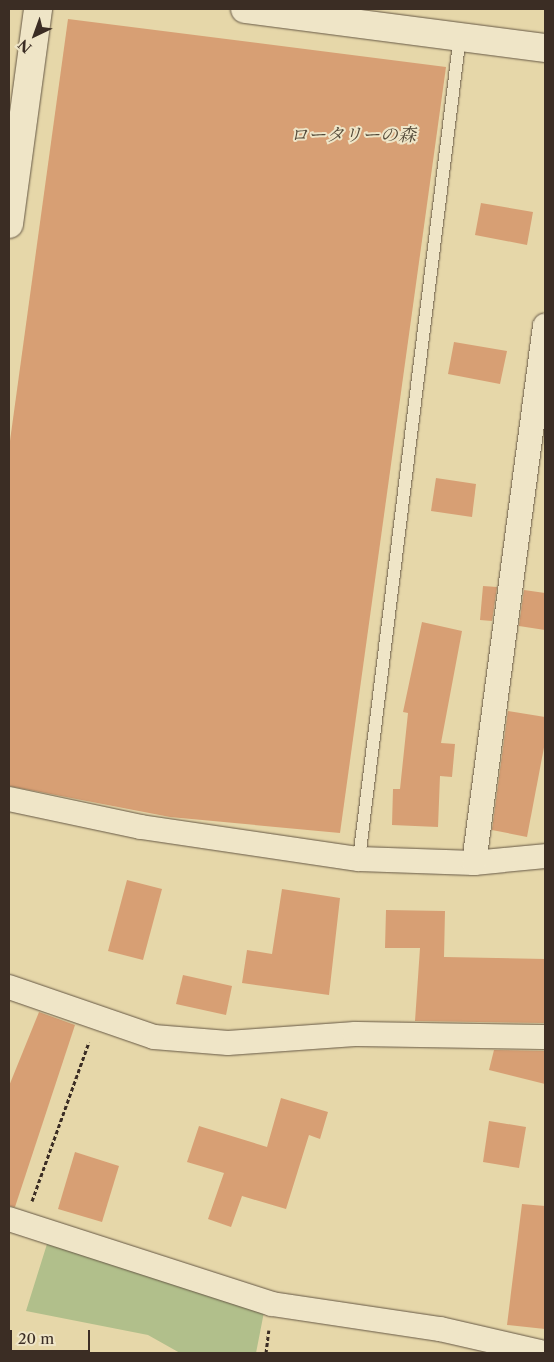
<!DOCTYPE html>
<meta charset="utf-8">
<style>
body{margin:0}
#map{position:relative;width:554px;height:1362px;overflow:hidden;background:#e6d7a9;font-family:"Libre Caslon Text","Noto Serif JP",serif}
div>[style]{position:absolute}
.green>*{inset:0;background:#b1bf8b}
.building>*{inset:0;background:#d79f74}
.path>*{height:3px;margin-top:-1.5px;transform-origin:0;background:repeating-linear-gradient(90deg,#3b2d24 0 4px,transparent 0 6.5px)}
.roads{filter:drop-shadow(0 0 1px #665845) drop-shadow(0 0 1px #665845)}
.lane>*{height:12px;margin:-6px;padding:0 6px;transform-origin:6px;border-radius:6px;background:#efe5c7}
.street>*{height:24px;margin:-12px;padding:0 12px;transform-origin:12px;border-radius:12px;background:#efe5c7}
.secondary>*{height:28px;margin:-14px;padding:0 14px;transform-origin:14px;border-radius:14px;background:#efe5c7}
span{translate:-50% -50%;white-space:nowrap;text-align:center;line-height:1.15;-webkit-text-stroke:4px #efe5c7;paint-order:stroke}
.park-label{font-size:18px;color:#534a39;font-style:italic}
.frame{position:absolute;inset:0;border:10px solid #3b2d24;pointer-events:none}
.north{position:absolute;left:10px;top:10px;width:50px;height:50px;-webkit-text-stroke:4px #efe5c7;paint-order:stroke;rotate:222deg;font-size:14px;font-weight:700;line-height:20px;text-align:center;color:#3b2d24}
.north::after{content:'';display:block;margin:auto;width:18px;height:22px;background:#3b2d24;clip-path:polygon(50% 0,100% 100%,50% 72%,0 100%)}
.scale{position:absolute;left:10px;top:1330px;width:80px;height:22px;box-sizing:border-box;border:2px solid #3b2d24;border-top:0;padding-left:6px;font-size:15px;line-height:18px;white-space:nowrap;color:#3b2d24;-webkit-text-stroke:4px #efe5c7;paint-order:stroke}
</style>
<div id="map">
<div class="green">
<i style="clip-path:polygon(47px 1244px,264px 1312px,256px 1353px,180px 1353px,148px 1335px,26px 1311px)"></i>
</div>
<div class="building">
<i style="clip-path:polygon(68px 19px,446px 67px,340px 833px,170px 817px,9px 786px,9px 448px)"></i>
<i style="clip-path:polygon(481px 203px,533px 212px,527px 245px,475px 235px)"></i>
<i style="clip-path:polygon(454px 342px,507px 351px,500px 384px,448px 374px)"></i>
<i style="clip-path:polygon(436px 478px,476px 484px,472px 517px,431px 511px)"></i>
<i style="clip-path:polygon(483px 586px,497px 587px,492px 621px,480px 620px)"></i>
<i style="clip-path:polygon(524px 590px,545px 593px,545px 630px,519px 626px)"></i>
<i style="clip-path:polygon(422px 622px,462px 631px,441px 743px,455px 744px,452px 777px,440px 776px,438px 827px,392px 825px,393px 789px,400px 789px,408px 713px,403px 712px)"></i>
<i style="clip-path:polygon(508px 711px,545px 717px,545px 742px,527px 837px,492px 830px)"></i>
<i style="clip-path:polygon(127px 880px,162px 889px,143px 960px,108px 951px)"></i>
<i style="clip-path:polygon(282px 889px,340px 898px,329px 995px,242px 983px,247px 950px,272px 954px)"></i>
<i style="clip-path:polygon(386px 910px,445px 911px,444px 957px,545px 959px,545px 1023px,415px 1021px,420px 948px,385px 948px)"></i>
<i style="clip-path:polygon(183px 975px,232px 986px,226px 1015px,176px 1004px)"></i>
<i style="clip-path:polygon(39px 1012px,75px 1025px,15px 1207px,9px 1206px,9px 1086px)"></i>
<i style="clip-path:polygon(494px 1050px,545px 1051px,545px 1084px,489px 1070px)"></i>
<i style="clip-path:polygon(281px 1098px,328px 1112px,320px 1139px,309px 1135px,286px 1209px,242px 1196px,231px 1227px,208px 1219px,224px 1173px,187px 1162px,199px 1126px,267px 1147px)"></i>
<i style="clip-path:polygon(489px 1121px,526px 1127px,519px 1168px,483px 1162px)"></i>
<i style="clip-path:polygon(75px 1152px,119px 1166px,102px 1222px,58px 1209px)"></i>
<i style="clip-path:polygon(522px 1204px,545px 1206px,545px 1329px,507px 1325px)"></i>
</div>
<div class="path">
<i style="left:32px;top:1201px;width:169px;rotate:-70.3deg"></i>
<i style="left:266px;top:1353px;width:23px;rotate:-83deg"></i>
</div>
<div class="roads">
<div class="lane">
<i style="left:359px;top:859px;width:830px;rotate:-83.01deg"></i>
</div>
<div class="street">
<i style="left:9px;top:799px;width:135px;rotate:12deg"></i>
<i style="left:141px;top:827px;width:220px;rotate:8.4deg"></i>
<i style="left:359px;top:859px;width:115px;rotate:2deg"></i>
<i style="left:474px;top:863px;width:71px;rotate:-5.6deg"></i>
<i style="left:474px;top:863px;width:542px;rotate:-82.47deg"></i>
<i style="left:9px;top:987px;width:153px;rotate:19deg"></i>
<i style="left:154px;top:1037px;width:74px;rotate:4.6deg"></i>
<i style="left:228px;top:1043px;width:127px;rotate:-4.1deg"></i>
<i style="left:355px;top:1034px;width:190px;rotate:0.9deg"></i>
<i style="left:9px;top:1219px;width:276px;rotate:17.9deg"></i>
<i style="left:272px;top:1304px;width:170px;rotate:8.5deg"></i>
<i style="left:440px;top:1329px;width:108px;rotate:12.9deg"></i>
</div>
<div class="secondary">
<i style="left:245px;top:9px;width:303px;rotate:7.4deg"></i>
<i style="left:9px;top:224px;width:217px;rotate:-82.3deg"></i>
</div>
</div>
<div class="park-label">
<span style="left:353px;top:135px">ロータリーの森</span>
</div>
<div class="frame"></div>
<div class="north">N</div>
<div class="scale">20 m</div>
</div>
